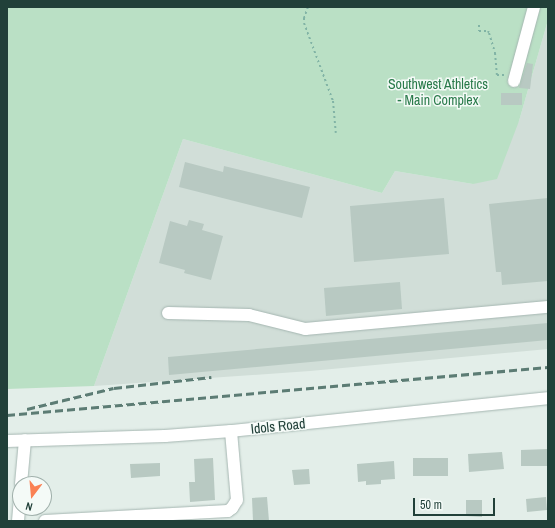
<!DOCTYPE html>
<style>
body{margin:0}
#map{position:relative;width:555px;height:528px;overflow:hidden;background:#e3eee9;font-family:"Archivo Narrow",sans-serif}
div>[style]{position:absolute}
.built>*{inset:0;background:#d1ded8}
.green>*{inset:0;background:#bae0c5}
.building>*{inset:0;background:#b8c9c2}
.path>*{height:2px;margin-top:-1px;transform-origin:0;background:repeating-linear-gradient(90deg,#81b3a5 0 2px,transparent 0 5px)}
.roads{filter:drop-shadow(0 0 1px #a5b6b1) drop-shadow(0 0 1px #a5b6b1)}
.minor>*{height:12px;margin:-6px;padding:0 6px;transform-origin:6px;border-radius:6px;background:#fff}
.rail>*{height:3px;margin-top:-1.5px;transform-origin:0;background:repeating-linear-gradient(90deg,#5c7c74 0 8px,transparent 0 12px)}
span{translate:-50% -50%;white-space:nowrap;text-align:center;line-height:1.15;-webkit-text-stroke:3px #f4faf7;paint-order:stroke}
.park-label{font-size:14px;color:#297a4a}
.street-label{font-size:14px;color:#214039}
.frame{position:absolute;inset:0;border:8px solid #214039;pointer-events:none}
.north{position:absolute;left:12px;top:476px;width:40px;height:40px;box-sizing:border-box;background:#f4faf7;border:1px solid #a0b0ab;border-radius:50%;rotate:196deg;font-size:11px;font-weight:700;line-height:16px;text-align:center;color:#214039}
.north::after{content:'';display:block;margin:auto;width:14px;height:18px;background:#fa8154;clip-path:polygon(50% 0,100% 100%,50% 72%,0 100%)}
.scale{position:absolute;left:413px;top:498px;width:82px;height:18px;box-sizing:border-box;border:2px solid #214039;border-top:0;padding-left:5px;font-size:12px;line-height:14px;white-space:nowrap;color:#214039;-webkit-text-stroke:3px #f4faf7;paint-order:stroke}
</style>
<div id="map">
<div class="built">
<i style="clip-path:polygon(548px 20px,548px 349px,310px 371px,94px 386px,183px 139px,382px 193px,395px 171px,473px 184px,519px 121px)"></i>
</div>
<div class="green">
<i style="clip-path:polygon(7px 7px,548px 7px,548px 20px,519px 121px,497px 179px,473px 184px,395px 171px,382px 193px,183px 139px,94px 386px,7px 389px)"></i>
</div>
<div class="building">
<i style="clip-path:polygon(527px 63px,533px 64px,530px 89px,519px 88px)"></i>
<i style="clip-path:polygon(501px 93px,522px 93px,522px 105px,501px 105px)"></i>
<i style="clip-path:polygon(185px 162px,223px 172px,224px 166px,310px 187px,302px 218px,179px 187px)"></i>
<i style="clip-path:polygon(444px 198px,449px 254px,354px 262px,350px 206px)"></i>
<i style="clip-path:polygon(548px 198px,548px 281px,502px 285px,501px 272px,496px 272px,489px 204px)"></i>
<i style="clip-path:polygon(189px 220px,204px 224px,202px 230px,223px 236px,211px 280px,184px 273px,185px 270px,159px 263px,170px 221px,187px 226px)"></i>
<i style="clip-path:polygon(400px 282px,402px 309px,326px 316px,324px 288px)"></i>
<i style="clip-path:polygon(548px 323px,548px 340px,169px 375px,168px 357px)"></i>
<i style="clip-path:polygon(548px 449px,548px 466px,521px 466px,521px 450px)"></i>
<i style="clip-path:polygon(502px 452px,504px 469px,469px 472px,468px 454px)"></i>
<i style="clip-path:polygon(213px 458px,215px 500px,190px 502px,189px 482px,195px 482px,194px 459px)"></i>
<i style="clip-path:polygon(413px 458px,448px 458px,448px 476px,413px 476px)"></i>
<i style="clip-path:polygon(394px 461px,395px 479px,381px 480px,381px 484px,366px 485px,366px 481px,358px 482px,357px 464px)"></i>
<i style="clip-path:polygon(160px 463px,160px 476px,131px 478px,130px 464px)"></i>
<i style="clip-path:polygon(309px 469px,310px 484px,294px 485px,292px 470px)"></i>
<i style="clip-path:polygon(267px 497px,269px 521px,253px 521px,252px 498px)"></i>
<i style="clip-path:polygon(546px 497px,547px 510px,527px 512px,526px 499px)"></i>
<i style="clip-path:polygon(466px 500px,482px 500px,482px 517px,466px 516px)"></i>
</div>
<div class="path">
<i style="left:308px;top:7px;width:12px;rotate:110deg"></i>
<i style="left:304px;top:18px;width:5px;rotate:90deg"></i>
<i style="left:304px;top:23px;width:83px;rotate:69.6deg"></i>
<i style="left:333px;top:101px;width:32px;rotate:85deg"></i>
<i style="left:479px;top:25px;width:6px;rotate:90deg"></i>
<i style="left:479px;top:31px;width:9px"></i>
<i style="left:488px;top:31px;width:2px;rotate:63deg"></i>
<i style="left:489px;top:33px;width:21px;rotate:73deg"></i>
<i style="left:495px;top:53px;width:22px;rotate:85deg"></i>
<i style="left:497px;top:75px;width:8px"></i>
</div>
<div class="roads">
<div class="minor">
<i style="left:514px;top:81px;width:77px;rotate:-74.9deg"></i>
<i style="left:168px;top:313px;width:81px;rotate:1.4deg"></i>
<i style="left:249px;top:315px;width:58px;rotate:14deg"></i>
<i style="left:305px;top:329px;width:244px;rotate:-5.2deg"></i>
<i style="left:7px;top:441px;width:158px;rotate:-1.8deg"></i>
<i style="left:165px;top:436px;width:66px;rotate:-4.3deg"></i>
<i style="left:231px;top:431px;width:319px;rotate:-5.9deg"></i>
<i style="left:21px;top:484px;width:44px;rotate:-84.8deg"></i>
<i style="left:18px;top:521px;width:25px;rotate:-85deg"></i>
<i style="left:45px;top:521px;width:183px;rotate:-3.1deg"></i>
<i style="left:228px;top:511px;width:5px;rotate:-37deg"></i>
<i style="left:232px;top:508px;width:9px;rotate:-58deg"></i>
<i style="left:237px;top:500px;width:69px;rotate:-95deg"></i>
</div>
</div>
<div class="rail">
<i style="left:27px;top:409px;width:89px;rotate:-13.6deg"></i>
<i style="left:114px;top:388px;width:98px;rotate:-6.5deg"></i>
<i style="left:7px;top:415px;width:543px;rotate:-5.07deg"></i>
</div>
<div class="park-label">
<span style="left:438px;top:92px">Southwest Athletics<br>- Main Complex</span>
</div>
<div class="street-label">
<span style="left:278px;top:426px;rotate:-6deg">Idols Road</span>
</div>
<div class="frame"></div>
<div class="north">N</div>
<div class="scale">50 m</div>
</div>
